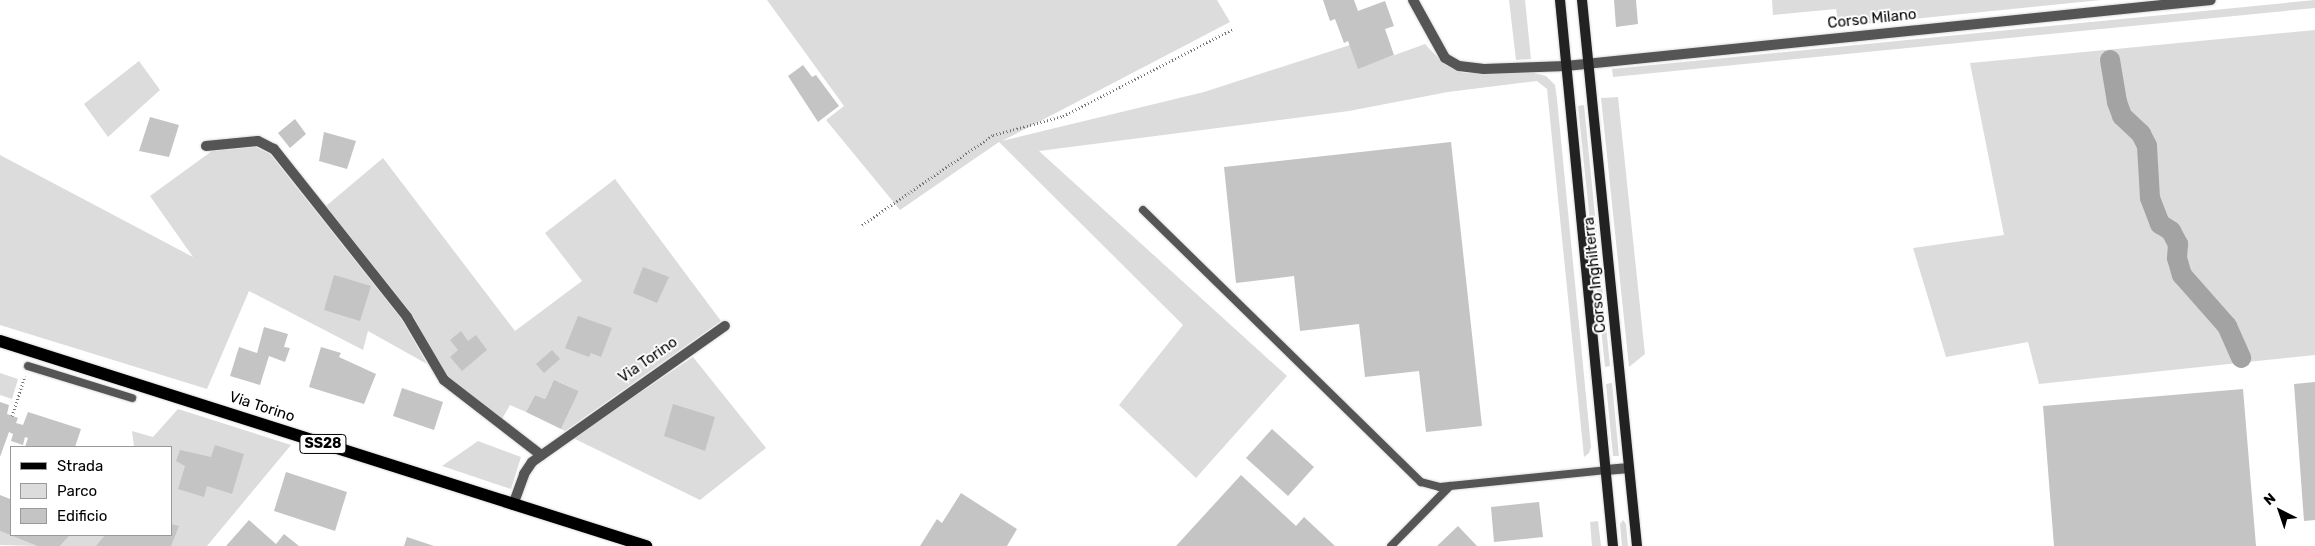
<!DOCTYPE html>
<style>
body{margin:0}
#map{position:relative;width:2315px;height:546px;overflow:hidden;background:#fff;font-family:Rubik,sans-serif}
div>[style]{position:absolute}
.green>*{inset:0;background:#dcdcdc}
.canal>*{height:20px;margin:-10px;padding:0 10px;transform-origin:10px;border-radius:10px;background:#a3a3a3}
.building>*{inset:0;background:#c4c4c4}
.path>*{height:3px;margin-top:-1.5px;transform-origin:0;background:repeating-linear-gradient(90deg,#777 0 1px,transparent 0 3.5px)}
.roads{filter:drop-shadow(0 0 1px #dbdbdb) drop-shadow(0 0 1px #dbdbdb)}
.lane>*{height:8px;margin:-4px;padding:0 4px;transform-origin:4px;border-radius:4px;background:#555}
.street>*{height:10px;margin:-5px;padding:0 5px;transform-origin:5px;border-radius:5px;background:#555}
.secondary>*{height:10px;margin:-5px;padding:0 5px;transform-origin:5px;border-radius:5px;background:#222}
.primary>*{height:12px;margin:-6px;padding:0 6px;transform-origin:6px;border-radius:6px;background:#000}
span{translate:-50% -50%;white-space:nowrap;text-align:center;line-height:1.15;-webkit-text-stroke:4px #fff;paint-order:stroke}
.shield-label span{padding:1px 4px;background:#fff;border:1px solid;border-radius:4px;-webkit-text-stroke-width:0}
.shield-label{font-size:14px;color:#000;font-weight:700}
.street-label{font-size:15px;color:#000}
.legend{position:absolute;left:10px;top:446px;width:162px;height:90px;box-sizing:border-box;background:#fff;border:1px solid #999;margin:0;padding:6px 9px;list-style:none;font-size:15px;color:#000}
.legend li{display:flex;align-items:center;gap:10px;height:25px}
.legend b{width:25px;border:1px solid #999}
.north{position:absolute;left:2255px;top:486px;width:50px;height:50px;-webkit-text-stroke:4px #fff;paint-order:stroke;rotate:319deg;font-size:14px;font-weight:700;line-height:20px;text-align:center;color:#000}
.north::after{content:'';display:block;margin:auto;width:18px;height:22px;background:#000;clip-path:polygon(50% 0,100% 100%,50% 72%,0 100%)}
</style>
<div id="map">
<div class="green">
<i style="clip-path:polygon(767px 0,1217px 0,1230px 22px,1002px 141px,1204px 92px,1350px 45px,1359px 68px,1425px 44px,1444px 64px,1464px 73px,1534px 73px,1546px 76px,1555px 85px,1557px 99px,1591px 447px,1589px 453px,1584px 457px,1547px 89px,1537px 81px,1448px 92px,1349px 111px,1039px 151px,1287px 376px,1196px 478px,1119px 405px,1183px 325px,999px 142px,900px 210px,826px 120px,844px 106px)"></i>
<i style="clip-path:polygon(1509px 0,1525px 0,1531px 59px,1516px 60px)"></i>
<i style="clip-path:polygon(1772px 0,2101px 0,1844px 26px,1838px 22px,1836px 9px,1773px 15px)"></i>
<i style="clip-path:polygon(2315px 0,2315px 8px,1613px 77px,1612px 69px)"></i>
<i style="clip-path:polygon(2315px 30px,2315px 355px,2039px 384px,2028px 342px,1946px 357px,1913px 248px,2004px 235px,1970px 63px)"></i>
<i style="clip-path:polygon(139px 61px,160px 90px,108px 137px,84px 104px)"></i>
<i style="clip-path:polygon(1618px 97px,1645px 354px,1629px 367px,1601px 98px)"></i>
<i style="clip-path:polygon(1584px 105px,1610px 366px,1605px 367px,1578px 106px)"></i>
<i style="clip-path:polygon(256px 147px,270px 154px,402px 320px,427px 364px,368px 331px,363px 350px,249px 291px,207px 389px,0 325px,0 155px,193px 257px,150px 196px,212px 151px)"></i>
<i style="clip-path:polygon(383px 158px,515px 331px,582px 281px,545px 233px,615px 179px,721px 321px,565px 431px,561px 429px,579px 391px,559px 382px,556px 385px,552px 384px,545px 399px,535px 395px,526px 412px,510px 405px,502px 419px,447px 377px,412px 314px,326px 206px)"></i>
<i style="clip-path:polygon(693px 357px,766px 448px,700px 500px,573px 438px)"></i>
<i style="clip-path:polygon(0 373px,18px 379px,12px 399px,0 395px)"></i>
<i style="clip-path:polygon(1612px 383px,1619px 456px,1613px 456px,1606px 384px)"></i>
<i style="clip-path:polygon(178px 409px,291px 445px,207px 546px,60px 546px,70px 535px,171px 535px,171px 447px,134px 447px,132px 431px,153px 437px)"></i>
<i style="clip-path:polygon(478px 441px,521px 457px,511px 489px,442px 466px)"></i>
<i style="clip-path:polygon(1623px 520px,1626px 524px,1628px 546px,1622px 546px,1620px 524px)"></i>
<i style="clip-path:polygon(1598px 521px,1601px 546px,1592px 546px,1590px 522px)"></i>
<i style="clip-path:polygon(0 531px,37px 546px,0 545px)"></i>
</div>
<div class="canal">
<i style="left:2110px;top:60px;width:43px;rotate:80.5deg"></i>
<i style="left:2117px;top:102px;width:15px;rotate:70deg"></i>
<i style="left:2122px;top:116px;width:26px;rotate:43deg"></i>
<i style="left:2141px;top:134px;width:13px;rotate:63deg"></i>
<i style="left:2147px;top:146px;width:52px;rotate:86.7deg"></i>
<i style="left:2150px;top:198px;width:28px;rotate:69deg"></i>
<i style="left:2160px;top:224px;width:13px;rotate:32deg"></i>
<i style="left:2171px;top:231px;width:15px;rotate:62deg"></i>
<i style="left:2178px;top:244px;width:14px;rotate:94deg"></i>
<i style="left:2177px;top:258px;width:18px;rotate:74deg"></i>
<i style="left:2182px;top:275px;width:68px;rotate:48.6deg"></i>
<i style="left:2227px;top:326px;width:35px;rotate:66deg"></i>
</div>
<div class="building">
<i style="clip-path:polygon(1323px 0,1354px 0,1358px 11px,1385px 1px,1394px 26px,1385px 29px,1394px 55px,1358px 69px,1348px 41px,1344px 43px,1335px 19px,1330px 21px)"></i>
<i style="clip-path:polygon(1614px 0,1636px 0,1638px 24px,1616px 27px)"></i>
<i style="clip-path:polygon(803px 65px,812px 77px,816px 75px,839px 106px,818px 122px,788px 76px)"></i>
<i style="clip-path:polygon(150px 117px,179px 125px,169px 157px,139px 151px)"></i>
<i style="clip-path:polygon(295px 119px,306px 134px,290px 148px,278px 133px)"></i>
<i style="clip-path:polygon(324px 132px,356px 141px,347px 169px,319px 161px)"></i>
<i style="clip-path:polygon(1451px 142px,1482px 426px,1426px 432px,1419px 371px,1365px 377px,1359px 324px,1300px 331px,1294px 276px,1236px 283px,1224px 167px)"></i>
<i style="clip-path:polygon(643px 267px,669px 277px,657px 303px,633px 293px)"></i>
<i style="clip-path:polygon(334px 275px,371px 286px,360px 321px,324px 310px)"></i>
<i style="clip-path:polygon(578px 316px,612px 328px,601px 357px,591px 353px,589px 357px,565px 348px)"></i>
<i style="clip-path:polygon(264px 327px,288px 334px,284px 347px,290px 348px,285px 362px,269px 356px,260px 385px,230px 376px,239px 347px,257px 353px)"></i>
<i style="clip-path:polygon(461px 331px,468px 341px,476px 335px,487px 350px,462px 371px,450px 357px,458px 350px,450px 340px)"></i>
<i style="clip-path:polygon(321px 347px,341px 353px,339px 357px,376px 374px,364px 404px,309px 387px)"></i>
<i style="clip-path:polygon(552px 350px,560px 359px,544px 373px,536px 364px)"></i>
<i style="clip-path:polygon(554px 380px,579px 391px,561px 429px,526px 412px,535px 395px,545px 399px)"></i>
<i style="clip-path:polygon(2315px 382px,2315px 520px,2304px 521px,2294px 384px)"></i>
<i style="clip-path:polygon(402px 388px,443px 402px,434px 430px,393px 416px)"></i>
<i style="clip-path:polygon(2243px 389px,2256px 546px,2054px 546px,2043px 406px)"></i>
<i style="clip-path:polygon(0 402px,9px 405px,7px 414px,18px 418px,16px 423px,23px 425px,28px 412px,81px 429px,75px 447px,25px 447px,28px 438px,25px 437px,23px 445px,11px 441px,13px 434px,9px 432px,0 457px)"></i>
<i style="clip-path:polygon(673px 404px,715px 417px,705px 451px,664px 436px)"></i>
<i style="clip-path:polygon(1272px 429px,1314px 467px,1288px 496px,1246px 458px)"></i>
<i style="clip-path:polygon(215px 445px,244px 454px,232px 494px,207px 486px,204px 497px,178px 489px,185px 466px,176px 461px,180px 450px,211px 457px)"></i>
<i style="clip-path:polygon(286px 472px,347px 492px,335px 531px,274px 511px)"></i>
<i style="clip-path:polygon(1241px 475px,1296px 526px,1304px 517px,1335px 546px,1176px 546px)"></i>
<i style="clip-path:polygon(961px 493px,1017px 529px,1007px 546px,920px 546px,937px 519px,942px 523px)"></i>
<i style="clip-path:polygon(0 495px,10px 499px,11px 535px,70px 535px,60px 546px,37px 546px,0 531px)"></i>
<i style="clip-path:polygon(1539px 502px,1543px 537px,1494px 542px,1491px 507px)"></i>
<i style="clip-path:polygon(249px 520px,276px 544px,284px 534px,299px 546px,226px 546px)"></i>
<i style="clip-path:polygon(171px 524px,179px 526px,171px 546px,96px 546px,105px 535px,171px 535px)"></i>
<i style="clip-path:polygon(1458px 526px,1477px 546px,1437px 546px)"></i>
<i style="clip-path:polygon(407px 537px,434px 546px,404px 546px)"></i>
</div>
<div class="path">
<i style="left:862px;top:225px;width:159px;rotate:-34.5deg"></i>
<i style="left:993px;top:135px;width:73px;rotate:-15.2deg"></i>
<i style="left:1063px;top:116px;width:191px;rotate:-27.1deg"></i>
<i style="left:12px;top:416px;width:42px;rotate:-72deg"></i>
</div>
<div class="roads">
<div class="lane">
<i style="left:1143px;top:210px;width:389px;rotate:44.4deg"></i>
<i style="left:1421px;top:482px;width:20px;rotate:15deg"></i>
<i style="left:1440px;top:487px;width:167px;rotate:-5.8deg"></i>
<i style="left:28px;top:366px;width:109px;rotate:17.1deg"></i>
<i style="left:1391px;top:546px;width:84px;rotate:-45.5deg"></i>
</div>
<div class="street">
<i style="left:1413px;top:0;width:66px;rotate:61.1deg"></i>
<i style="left:1445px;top:58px;width:16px;rotate:30deg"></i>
<i style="left:1459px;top:66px;width:25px;rotate:7deg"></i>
<i style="left:1484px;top:69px;width:82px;rotate:-2.1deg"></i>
<i style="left:1566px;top:66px;width:648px;rotate:-5.84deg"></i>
<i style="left:206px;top:146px;width:52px;rotate:-5.5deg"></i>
<i style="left:258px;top:141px;width:18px;rotate:27deg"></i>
<i style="left:274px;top:149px;width:214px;rotate:51.6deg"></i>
<i style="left:407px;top:317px;width:73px;rotate:59.6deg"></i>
<i style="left:444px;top:380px;width:123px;rotate:37.7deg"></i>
<i style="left:1606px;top:470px;width:23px;rotate:-5deg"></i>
<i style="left:513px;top:505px;width:33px;rotate:-70deg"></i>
<i style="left:524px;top:474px;width:14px;rotate:-56deg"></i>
<i style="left:532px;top:462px;width:236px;rotate:-35.2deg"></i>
</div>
<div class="secondary">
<i style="left:1560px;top:0;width:549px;rotate:84.46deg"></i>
<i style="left:1582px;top:0;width:549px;rotate:84.25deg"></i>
</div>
<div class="primary">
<i style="left:0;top:341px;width:678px;rotate:17.61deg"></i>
</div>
</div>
<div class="shield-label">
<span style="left:323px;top:444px">SS28</span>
</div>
<div class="street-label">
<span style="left:1872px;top:19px;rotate:-6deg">Corso Milano</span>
<span style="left:1595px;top:275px;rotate:-96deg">Corso Inghilterra</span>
<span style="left:648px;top:360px;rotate:-35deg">Via Torino</span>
<span style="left:262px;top:407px;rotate:18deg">Via Torino</span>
</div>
<ul class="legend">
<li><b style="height:6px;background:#000"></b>Strada</li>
<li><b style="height:14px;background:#dcdcdc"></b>Parco</li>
<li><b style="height:14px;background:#c4c4c4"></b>Edificio</li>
</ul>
<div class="north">N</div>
</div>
